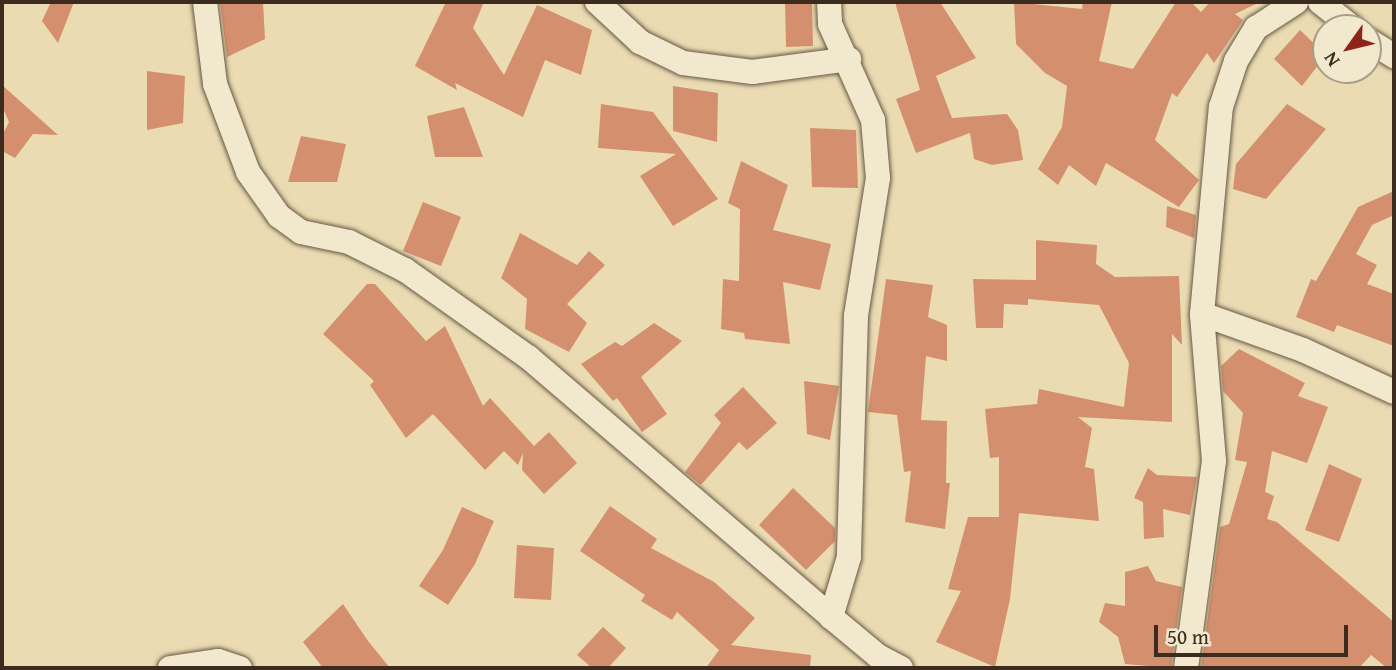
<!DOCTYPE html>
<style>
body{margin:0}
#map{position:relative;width:1396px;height:670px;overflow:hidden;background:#eadbb2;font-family:"Gentium Book Plus",serif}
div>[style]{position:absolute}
.building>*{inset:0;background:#d4906e}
.roads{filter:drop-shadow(0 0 2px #675844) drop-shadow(0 0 2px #675844)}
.minor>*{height:24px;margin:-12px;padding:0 12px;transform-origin:12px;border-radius:12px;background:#f1e8cd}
span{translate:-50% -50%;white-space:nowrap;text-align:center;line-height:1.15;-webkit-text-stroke:6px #f1e8cd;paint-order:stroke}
.frame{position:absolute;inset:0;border:4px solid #3b2c1f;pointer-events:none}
.north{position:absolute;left:1312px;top:14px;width:70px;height:70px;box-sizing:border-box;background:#f1e8cd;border:2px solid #a89d87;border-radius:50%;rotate:236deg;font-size:19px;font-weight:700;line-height:28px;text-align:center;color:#3b2c1f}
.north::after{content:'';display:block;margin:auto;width:24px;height:32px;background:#8f2418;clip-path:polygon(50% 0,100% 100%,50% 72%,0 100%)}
.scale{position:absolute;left:1154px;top:625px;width:194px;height:32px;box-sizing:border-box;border:4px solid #3b2c1f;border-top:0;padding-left:9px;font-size:21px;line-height:24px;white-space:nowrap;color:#3b2c1f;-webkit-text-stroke:5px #f1e8cd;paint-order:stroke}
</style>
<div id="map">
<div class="building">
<i style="clip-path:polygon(51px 2px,74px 2px,58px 43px,42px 21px)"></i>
<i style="clip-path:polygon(220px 2px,263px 2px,265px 39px,227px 57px)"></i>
<i style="clip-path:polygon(446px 2px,484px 2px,473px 28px,504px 75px,537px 5px,592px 30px,581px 75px,545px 60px,523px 117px,455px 83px,457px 90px,415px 66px)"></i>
<i style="clip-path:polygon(785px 2px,812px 2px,813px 46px,786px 47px)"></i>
<i style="clip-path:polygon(895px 2px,940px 2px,976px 58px,936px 76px,952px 118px,1007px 114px,1018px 130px,1023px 160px,992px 165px,974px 159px,970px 133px,916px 153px,896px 99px,920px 90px)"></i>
<i style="clip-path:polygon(1014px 2px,1082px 9px,1083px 2px,1112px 2px,1099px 61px,1133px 69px,1176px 2px,1191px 2px,1201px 12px,1210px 2px,1260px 2px,1235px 14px,1243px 20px,1214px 63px,1207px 53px,1177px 97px,1172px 93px,1155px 140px,1199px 180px,1179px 207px,1106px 163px,1096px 186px,1069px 165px,1058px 185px,1038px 169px,1062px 127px,1067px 86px,1045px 73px,1016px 44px)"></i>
<i style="clip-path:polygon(1300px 30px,1326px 55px,1302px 86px,1274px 59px)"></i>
<i style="clip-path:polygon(147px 71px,185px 76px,183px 123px,147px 130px)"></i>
<i style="clip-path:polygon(2px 85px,58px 135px,33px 134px,15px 158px,2px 151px,2px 136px,9px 122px,2px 106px)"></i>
<i style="clip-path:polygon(673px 86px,718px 93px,717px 142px,673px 131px)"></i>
<i style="clip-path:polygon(601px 104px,653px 112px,718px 199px,673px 226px,640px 176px,676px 154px,598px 148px)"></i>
<i style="clip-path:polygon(1287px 104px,1326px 129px,1266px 199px,1233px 189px,1236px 164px)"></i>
<i style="clip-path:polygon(464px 107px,483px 157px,435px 157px,427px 116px)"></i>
<i style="clip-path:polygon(810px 128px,856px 130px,858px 188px,812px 187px)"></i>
<i style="clip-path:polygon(301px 136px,346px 144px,337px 182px,288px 182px)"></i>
<i style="clip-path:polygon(741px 161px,788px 185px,773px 230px,831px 244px,820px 290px,783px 282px,790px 344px,745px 339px,744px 333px,721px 329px,723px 279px,739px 281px,740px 209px,728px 203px)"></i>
<i style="clip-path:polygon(1394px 191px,1394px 215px,1372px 225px,1356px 254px,1377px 265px,1367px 284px,1394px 294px,1394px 346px,1337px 325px,1334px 332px,1296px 317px,1311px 279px,1316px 281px,1358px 207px)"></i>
<i style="clip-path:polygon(423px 202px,461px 217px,441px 266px,403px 251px)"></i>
<i style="clip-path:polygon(1167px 206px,1196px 215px,1194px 238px,1166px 227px)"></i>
<i style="clip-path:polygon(520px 233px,577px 265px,589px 251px,605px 265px,567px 304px,587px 323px,569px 352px,525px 329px,527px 299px,501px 278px)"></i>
<i style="clip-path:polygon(1036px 240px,1097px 245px,1096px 264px,1115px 277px,1179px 276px,1182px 345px,1172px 334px,1172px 422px,1078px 417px,1092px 428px,1085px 467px,1094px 469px,1099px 521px,1019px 513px,1010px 599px,995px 667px,936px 642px,961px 591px,948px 589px,968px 517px,999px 517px,999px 457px,990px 458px,985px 409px,1037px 404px,1039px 389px,1124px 407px,1123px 415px,1129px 363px,1099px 305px,1028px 299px,1028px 305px,1004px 304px,1003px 328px,976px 328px,973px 279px,1036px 280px)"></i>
<i style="clip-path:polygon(886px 279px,933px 285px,928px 317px,947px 325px,947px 361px,926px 356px,921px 420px,947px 421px,946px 483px,950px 483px,945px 529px,905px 522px,911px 471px,904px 472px,897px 415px,868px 412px)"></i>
<i style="clip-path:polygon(367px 284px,375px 284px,426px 341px,445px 326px,483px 406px,490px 398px,534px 446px,549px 432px,577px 463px,544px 494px,522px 470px,523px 453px,518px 465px,504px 451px,485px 470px,433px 414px,406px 438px,370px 385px,374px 381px,323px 334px)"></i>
<i style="clip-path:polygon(654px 323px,682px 341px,641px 377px,667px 414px,642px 432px,617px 398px,613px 401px,581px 364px,615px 342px,622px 346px)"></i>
<i style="clip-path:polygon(1239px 349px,1305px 383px,1298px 396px,1328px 407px,1307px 463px,1272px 451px,1265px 492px,1274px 496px,1267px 519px,1277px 522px,1394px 622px,1394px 668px,1387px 668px,1371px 655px,1359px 668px,1201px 668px,1220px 527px,1229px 524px,1247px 462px,1235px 460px,1243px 413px,1223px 391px,1221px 366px)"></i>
<i style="clip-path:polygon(804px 381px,839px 386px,830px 440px,807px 434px)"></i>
<i style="clip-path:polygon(743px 387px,777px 423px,747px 450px,739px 442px,701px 485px,685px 472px,721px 423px,714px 415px)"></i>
<i style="clip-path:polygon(1329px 464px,1362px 479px,1339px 542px,1305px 530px)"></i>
<i style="clip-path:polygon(1148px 468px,1157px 475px,1197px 477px,1190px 515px,1163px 509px,1164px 537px,1144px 539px,1143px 502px,1134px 498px)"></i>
<i style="clip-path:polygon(793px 488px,835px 528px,835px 541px,806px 570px,759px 525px)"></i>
<i style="clip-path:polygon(610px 506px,657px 539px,651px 548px,714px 582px,755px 618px,731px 645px,811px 655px,810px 668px,706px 668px,719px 650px,677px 612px,672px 620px,641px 601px,645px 595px,580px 551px)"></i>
<i style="clip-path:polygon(462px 507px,494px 521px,475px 564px,448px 605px,419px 586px,443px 550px)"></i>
<i style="clip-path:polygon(517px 545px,554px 548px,551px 600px,514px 598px)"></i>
<i style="clip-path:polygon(1148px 566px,1156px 581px,1182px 587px,1171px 668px,1125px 664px,1118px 637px,1099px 622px,1105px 603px,1125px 606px,1125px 572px)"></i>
<i style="clip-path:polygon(343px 604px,368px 641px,390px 668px,323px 668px,303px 642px)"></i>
<i style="clip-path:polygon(603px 627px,626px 648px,608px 668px,592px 668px,577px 655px)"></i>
</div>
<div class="roads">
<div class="minor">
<i style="left:205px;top:2px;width:83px;rotate:83deg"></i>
<i style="left:215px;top:84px;width:94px;rotate:69.4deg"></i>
<i style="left:248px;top:172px;width:54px;rotate:54.8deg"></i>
<i style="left:279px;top:216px;width:27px;rotate:36deg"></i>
<i style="left:301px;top:232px;width:49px;rotate:11.8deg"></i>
<i style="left:349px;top:242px;width:63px;rotate:26.6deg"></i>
<i style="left:405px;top:270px;width:151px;rotate:35.3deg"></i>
<i style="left:528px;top:357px;width:399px;rotate:40.6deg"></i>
<i style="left:831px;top:617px;width:61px;rotate:39.7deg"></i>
<i style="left:878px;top:656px;width:26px;rotate:28deg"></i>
<i style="left:597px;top:2px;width:59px;rotate:42.9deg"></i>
<i style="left:640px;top:42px;width:48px;rotate:26deg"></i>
<i style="left:683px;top:63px;width:70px;rotate:7.4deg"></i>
<i style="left:752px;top:72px;width:98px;rotate:-7.6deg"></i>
<i style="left:829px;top:2px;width:22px;rotate:87deg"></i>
<i style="left:830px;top:24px;width:105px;rotate:65.9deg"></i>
<i style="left:873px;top:120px;width:58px;rotate:85.1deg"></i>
<i style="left:878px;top:178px;width:140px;rotate:99.1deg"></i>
<i style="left:856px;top:316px;width:241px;rotate:91.7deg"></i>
<i style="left:849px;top:557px;width:63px;rotate:106.7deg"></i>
<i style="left:1320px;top:2px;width:42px;rotate:38.2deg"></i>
<i style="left:1368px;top:40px;width:31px;rotate:32deg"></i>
<i style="left:1202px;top:314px;width:107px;rotate:19.6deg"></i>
<i style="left:1303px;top:350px;width:100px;rotate:24.8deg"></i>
<i style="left:170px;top:668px;width:49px;rotate:-8.3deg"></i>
<i style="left:218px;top:661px;width:23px;rotate:18deg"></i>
<i style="left:1186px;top:668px;width:209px;rotate:-82.3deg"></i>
<i style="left:1214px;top:461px;width:147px;rotate:-94.7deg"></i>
<i style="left:1202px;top:314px;width:208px;rotate:-84.8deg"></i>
<i style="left:1221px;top:107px;width:48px;rotate:-71.9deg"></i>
<i style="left:1236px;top:61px;width:39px;rotate:-59deg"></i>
<i style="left:1256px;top:28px;width:48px;rotate:-33deg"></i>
</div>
</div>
<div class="frame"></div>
<div class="north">N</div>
<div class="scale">50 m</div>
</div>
